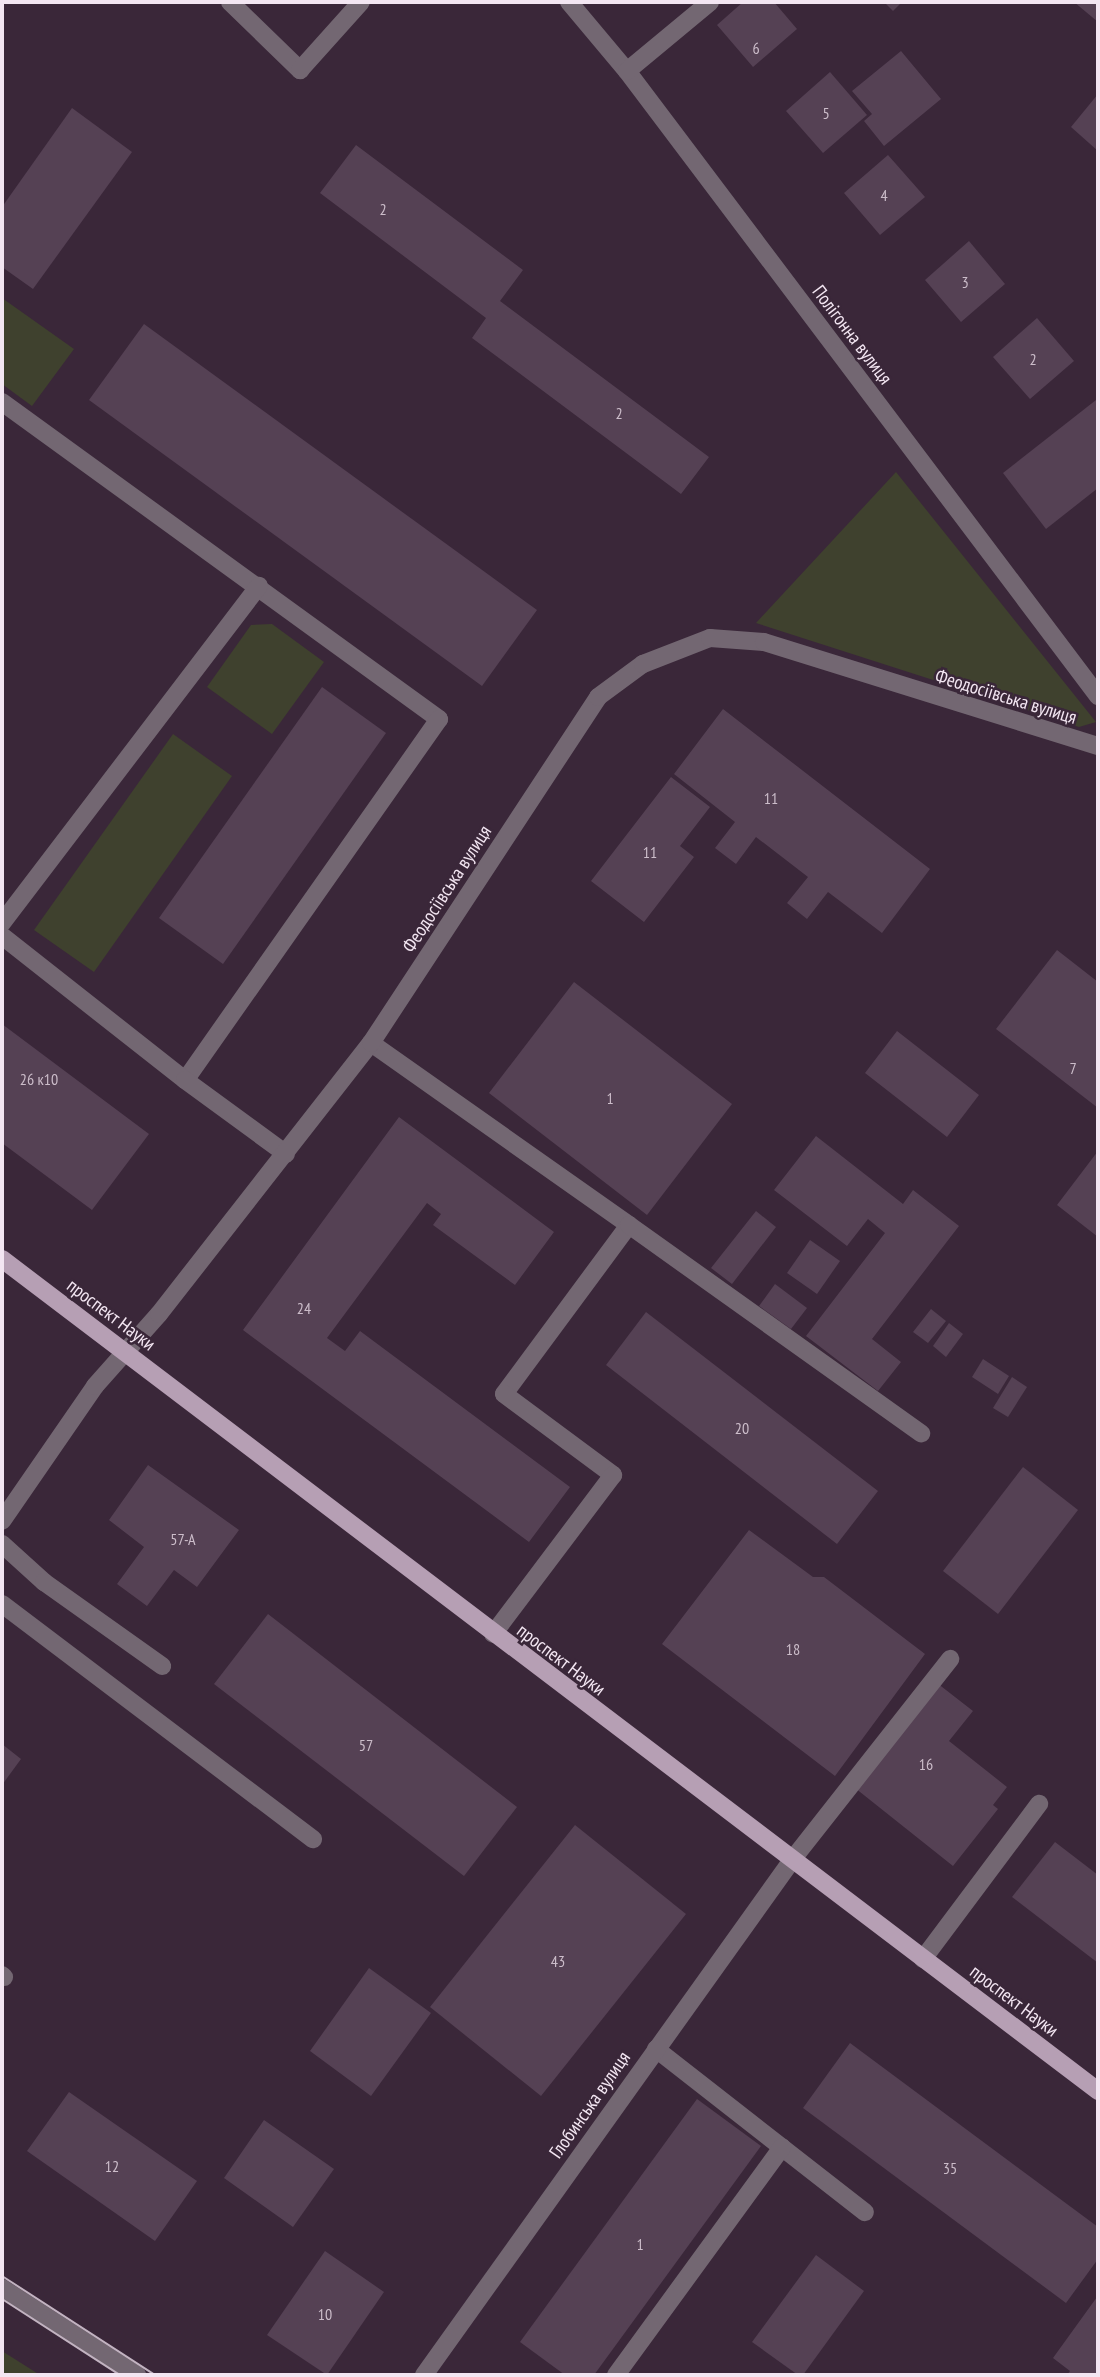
<!DOCTYPE html>
<meta charset="utf-8">
<style>
body{margin:0}
#map{position:relative;width:1100px;height:2377px;overflow:hidden;background:#3a2739;font-family:"PT Sans Narrow",sans-serif}
div>[style]{position:absolute}
.green>*{inset:0;background:#3f412e}
.building>*{inset:0;background:#554154}
.lane>*{height:18px;margin:-9px;padding:0 9px;transform-origin:9px;border-radius:9px;background:#736772}
.street>*{height:18px;margin:-9px;padding:0 9px;transform-origin:9px;border-radius:9px;background:#736772}
.primary>*{height:18px;margin:-9px;padding:0 9px;transform-origin:9px;border-radius:9px;background:#b69fb4}
.tram>*{height:2px;margin:-1px;padding:0 1px;transform-origin:1px;border-radius:1px;background:#c2b3c1}
span{translate:-50% -50%;white-space:nowrap;text-align:center;line-height:1.15;-webkit-text-stroke:5px #3a2739;paint-order:stroke}
.number-label{font-size:16px;color:#ccbdca}
.number-label span{-webkit-text-stroke-width:0}
.street-label{font-size:19px;color:#f3e6f2}
.frame{position:absolute;inset:0;border:4px solid #f3e6f2;pointer-events:none}
</style>
<div id="map">
<div class="green">
<i style="clip-path:polygon(2px 298px,74px 349px,32px 406px,2px 384px)"></i>
<i style="clip-path:polygon(896px 472px,1096px 722px,1079px 727px,756px 623px)"></i>
<i style="clip-path:polygon(272px 624px,324px 662px,272px 734px,207px 687px,251px 625px)"></i>
<i style="clip-path:polygon(173px 734px,232px 776px,94px 972px,34px 930px)"></i>
<i style="clip-path:polygon(2px 2351px,40px 2375px,2px 2375px)"></i>
</div>
<div class="building">
<i style="clip-path:polygon(743px 2px,774px 2px,797px 29px,753px 67px,717px 25px)"></i>
<i style="clip-path:polygon(884px 2px,902px 2px,893px 11px)"></i>
<i style="clip-path:polygon(1074px 2px,1098px 2px,1098px 22px)"></i>
<i style="clip-path:polygon(901px 51px,941px 99px,884px 146px,864px 121px,872px 114px,852px 91px)"></i>
<i style="clip-path:polygon(830px 72px,867px 115px,823px 153px,786px 111px)"></i>
<i style="clip-path:polygon(1098px 94px,1098px 151px,1071px 127px)"></i>
<i style="clip-path:polygon(72px 108px,132px 152px,33px 289px,2px 267px,2px 207px)"></i>
<i style="clip-path:polygon(356px 145px,523px 270px,500px 301px,709px 457px,681px 494px,472px 338px,486px 318px,320px 193px)"></i>
<i style="clip-path:polygon(888px 155px,925px 197px,880px 235px,844px 193px)"></i>
<i style="clip-path:polygon(969px 241px,1005px 284px,961px 322px,925px 280px)"></i>
<i style="clip-path:polygon(1037px 318px,1074px 361px,1030px 399px,993px 357px)"></i>
<i style="clip-path:polygon(144px 324px,537px 610px,482px 686px,89px 400px)"></i>
<i style="clip-path:polygon(1096px 400px,1098px 488px,1046px 529px,1003px 473px)"></i>
<i style="clip-path:polygon(322px 687px,386px 733px,223px 964px,159px 918px)"></i>
<i style="clip-path:polygon(723px 709px,930px 869px,882px 933px,828px 892px,807px 919px,787px 903px,808px 877px,756px 837px,736px 864px,715px 848px,735px 822px,674px 774px)"></i>
<i style="clip-path:polygon(671px 777px,710px 807px,680px 846px,694px 857px,644px 922px,591px 881px)"></i>
<i style="clip-path:polygon(1057px 950px,1098px 982px,1098px 1108px,996px 1029px)"></i>
<i style="clip-path:polygon(574px 982px,732px 1104px,647px 1215px,489px 1093px)"></i>
<i style="clip-path:polygon(2px 1024px,149px 1134px,92px 1210px,2px 1143px)"></i>
<i style="clip-path:polygon(897px 1031px,979px 1095px,947px 1137px,865px 1073px)"></i>
<i style="clip-path:polygon(399px 1117px,554px 1232px,515px 1285px,433px 1225px,441px 1214px,427px 1203px,327px 1338px,345px 1351px,360px 1331px,570px 1487px,529px 1542px,243px 1330px)"></i>
<i style="clip-path:polygon(816px 1136px,903px 1204px,913px 1190px,959px 1226px,872px 1339px,901px 1362px,878px 1391px,806px 1336px,885px 1233px,868px 1219px,847px 1246px,774px 1190px)"></i>
<i style="clip-path:polygon(1098px 1151px,1098px 1237px,1057px 1205px)"></i>
<i style="clip-path:polygon(756px 1211px,776px 1227px,732px 1284px,711px 1268px)"></i>
<i style="clip-path:polygon(810px 1240px,840px 1261px,817px 1294px,787px 1273px)"></i>
<i style="clip-path:polygon(775px 1284px,807px 1308px,791px 1329px,759px 1306px)"></i>
<i style="clip-path:polygon(931px 1309px,946px 1321px,928px 1343px,913px 1332px)"></i>
<i style="clip-path:polygon(646px 1312px,878px 1491px,837px 1544px,606px 1365px)"></i>
<i style="clip-path:polygon(949px 1323px,963px 1334px,946px 1357px,933px 1346px)"></i>
<i style="clip-path:polygon(983px 1359px,1009px 1376px,998px 1394px,972px 1377px)"></i>
<i style="clip-path:polygon(1012px 1377px,1027px 1387px,1008px 1417px,993px 1408px)"></i>
<i style="clip-path:polygon(148px 1465px,239px 1530px,197px 1587px,174px 1570px,147px 1606px,117px 1584px,144px 1547px,109px 1520px)"></i>
<i style="clip-path:polygon(1023px 1467px,1078px 1510px,998px 1614px,943px 1571px)"></i>
<i style="clip-path:polygon(749px 1530px,813px 1577px,824px 1577px,925px 1654px,835px 1776px,662px 1644px)"></i>
<i style="clip-path:polygon(268px 1614px,517px 1807px,464px 1876px,214px 1684px)"></i>
<i style="clip-path:polygon(937px 1683px,973px 1711px,949px 1741px,1007px 1787px,993px 1805px,998px 1809px,953px 1866px,855px 1788px)"></i>
<i style="clip-path:polygon(2px 1744px,21px 1759px,2px 1785px)"></i>
<i style="clip-path:polygon(575px 1825px,686px 1914px,541px 2096px,430px 2007px)"></i>
<i style="clip-path:polygon(1055px 1842px,1098px 1875px,1098px 1963px,1012px 1897px)"></i>
<i style="clip-path:polygon(369px 1968px,431px 2013px,371px 2096px,310px 2051px)"></i>
<i style="clip-path:polygon(850px 2043px,1098px 2227px,1098px 2259px,1066px 2303px,803px 2108px)"></i>
<i style="clip-path:polygon(69px 2092px,197px 2181px,155px 2241px,27px 2151px)"></i>
<i style="clip-path:polygon(697px 2099px,761px 2146px,594px 2375px,565px 2375px,520px 2342px)"></i>
<i style="clip-path:polygon(264px 2120px,334px 2169px,293px 2227px,224px 2178px)"></i>
<i style="clip-path:polygon(325px 2251px,384px 2292px,327px 2375px,267px 2335px)"></i>
<i style="clip-path:polygon(816px 2255px,864px 2291px,803px 2375px,798px 2375px,752px 2342px)"></i>
<i style="clip-path:polygon(1097px 2297px,1098px 2375px,1067px 2375px,1070px 2371px,1053px 2358px)"></i>
</div>
<div class="lane">
<i style="left:2px;top:402px;width:540px;rotate:35.96deg"></i>
<i style="left:439px;top:719px;width:441px;rotate:125.1deg"></i>
<i style="left:185px;top:1080px;width:233px;rotate:-141.8deg"></i>
<i style="left:2px;top:923px;width:424px;rotate:-52.7deg"></i>
<i style="left:371px;top:1043px;width:316px;rotate:35.2deg"></i>
<i style="left:629px;top:1225px;width:210px;rotate:126.5deg"></i>
<i style="left:504px;top:1394px;width:136px;rotate:36.6deg"></i>
<i style="left:613px;top:1475px;width:199px;rotate:127deg"></i>
<i style="left:185px;top:1080px;width:125px;rotate:36.2deg"></i>
<i style="left:629px;top:1225px;width:359px;rotate:35.5deg"></i>
<i style="left:2px;top:1544px;width:57px;rotate:42.1deg"></i>
<i style="left:44px;top:1582px;width:145px;rotate:35.4deg"></i>
<i style="left:2px;top:1604px;width:390px;rotate:37.1deg"></i>
<i style="left:792px;top:1860px;width:256px;rotate:-51.8deg"></i>
<i style="left:923px;top:1959px;width:194px;rotate:-53.2deg"></i>
<i style="left:2px;top:1975px;width:3px;rotate:45deg"></i>
<i style="left:656px;top:2049px;width:265px;rotate:38deg"></i>
</div>
<div class="street">
<i style="left:230px;top:2px;width:98px;rotate:44.2deg"></i>
<i style="left:300px;top:70px;width:91px;rotate:-48.1deg"></i>
<i style="left:569px;top:2px;width:90px;rotate:50deg"></i>
<i style="left:627px;top:71px;width:783px;rotate:53deg"></i>
<i style="left:627px;top:71px;width:108px;rotate:-39.7deg"></i>
<i style="left:2px;top:1521px;width:164px;rotate:-55.4deg"></i>
<i style="left:95px;top:1386px;width:96px;rotate:-48.4deg"></i>
<i style="left:159px;top:1314px;width:344px;rotate:-52deg"></i>
<i style="left:371px;top:1043px;width:414px;rotate:-56.7deg"></i>
<i style="left:598px;top:697px;width:56px;rotate:-36.3deg"></i>
<i style="left:643px;top:664px;width:72px;rotate:-21.2deg"></i>
<i style="left:710px;top:638px;width:54px;rotate:4.2deg"></i>
<i style="left:764px;top:642px;width:350px;rotate:17.3deg"></i>
<i style="left:2px;top:2288px;width:161px;rotate:32.8deg"></i>
<i style="left:424px;top:2375px;width:633px;rotate:-54.45deg"></i>
<i style="left:616px;top:2375px;width:282px;rotate:-53.9deg"></i>
</div>
<div class="primary">
<i style="left:2px;top:1259px;width:1376px;rotate:37.2deg"></i>
</div>
<div class="tram">
<i style="left:2px;top:2276px;width:182px;rotate:32.9deg"></i>
<i style="left:2px;top:2299px;width:140px;rotate:32.8deg"></i>
</div>
<div class="number-label">
<span style="left:756px;top:48px">6</span>
<span style="left:826px;top:113px">5</span>
<span style="left:884px;top:195px">4</span>
<span style="left:383px;top:209px">2</span>
<span style="left:965px;top:282px">3</span>
<span style="left:1033px;top:359px">2</span>
<span style="left:619px;top:413px">2</span>
<span style="left:771px;top:798px">11</span>
<span style="left:650px;top:852px">11</span>
<span style="left:1073px;top:1068px">7</span>
<span style="left:39px;top:1079px">26 к10</span>
<span style="left:610px;top:1098px">1</span>
<span style="left:304px;top:1308px">24</span>
<span style="left:742px;top:1428px">20</span>
<span style="left:183px;top:1539px">57-А</span>
<span style="left:793px;top:1649px">18</span>
<span style="left:366px;top:1745px">57</span>
<span style="left:926px;top:1764px">16</span>
<span style="left:558px;top:1961px">43</span>
<span style="left:112px;top:2166px">12</span>
<span style="left:950px;top:2168px">35</span>
<span style="left:640px;top:2244px">1</span>
<span style="left:325px;top:2314px">10</span>
</div>
<div class="street-label">
<span style="left:852px;top:335px;rotate:53deg">Полігонна вулиця</span>
<span style="left:1006px;top:697px;rotate:17deg">Феодосіївська вулиця</span>
<span style="left:447px;top:889px;rotate:-57deg">Феодосіївська вулиця</span>
<span style="left:111px;top:1315px;rotate:37deg">проспект Науки</span>
<span style="left:561px;top:1660px;rotate:37deg">проспект Науки</span>
<span style="left:1014px;top:2001px;rotate:37deg">проспект Науки</span>
<span style="left:590px;top:2105px;rotate:-55deg">Глобинська вулиця</span>
</div>
<div class="frame"></div>
</div>
